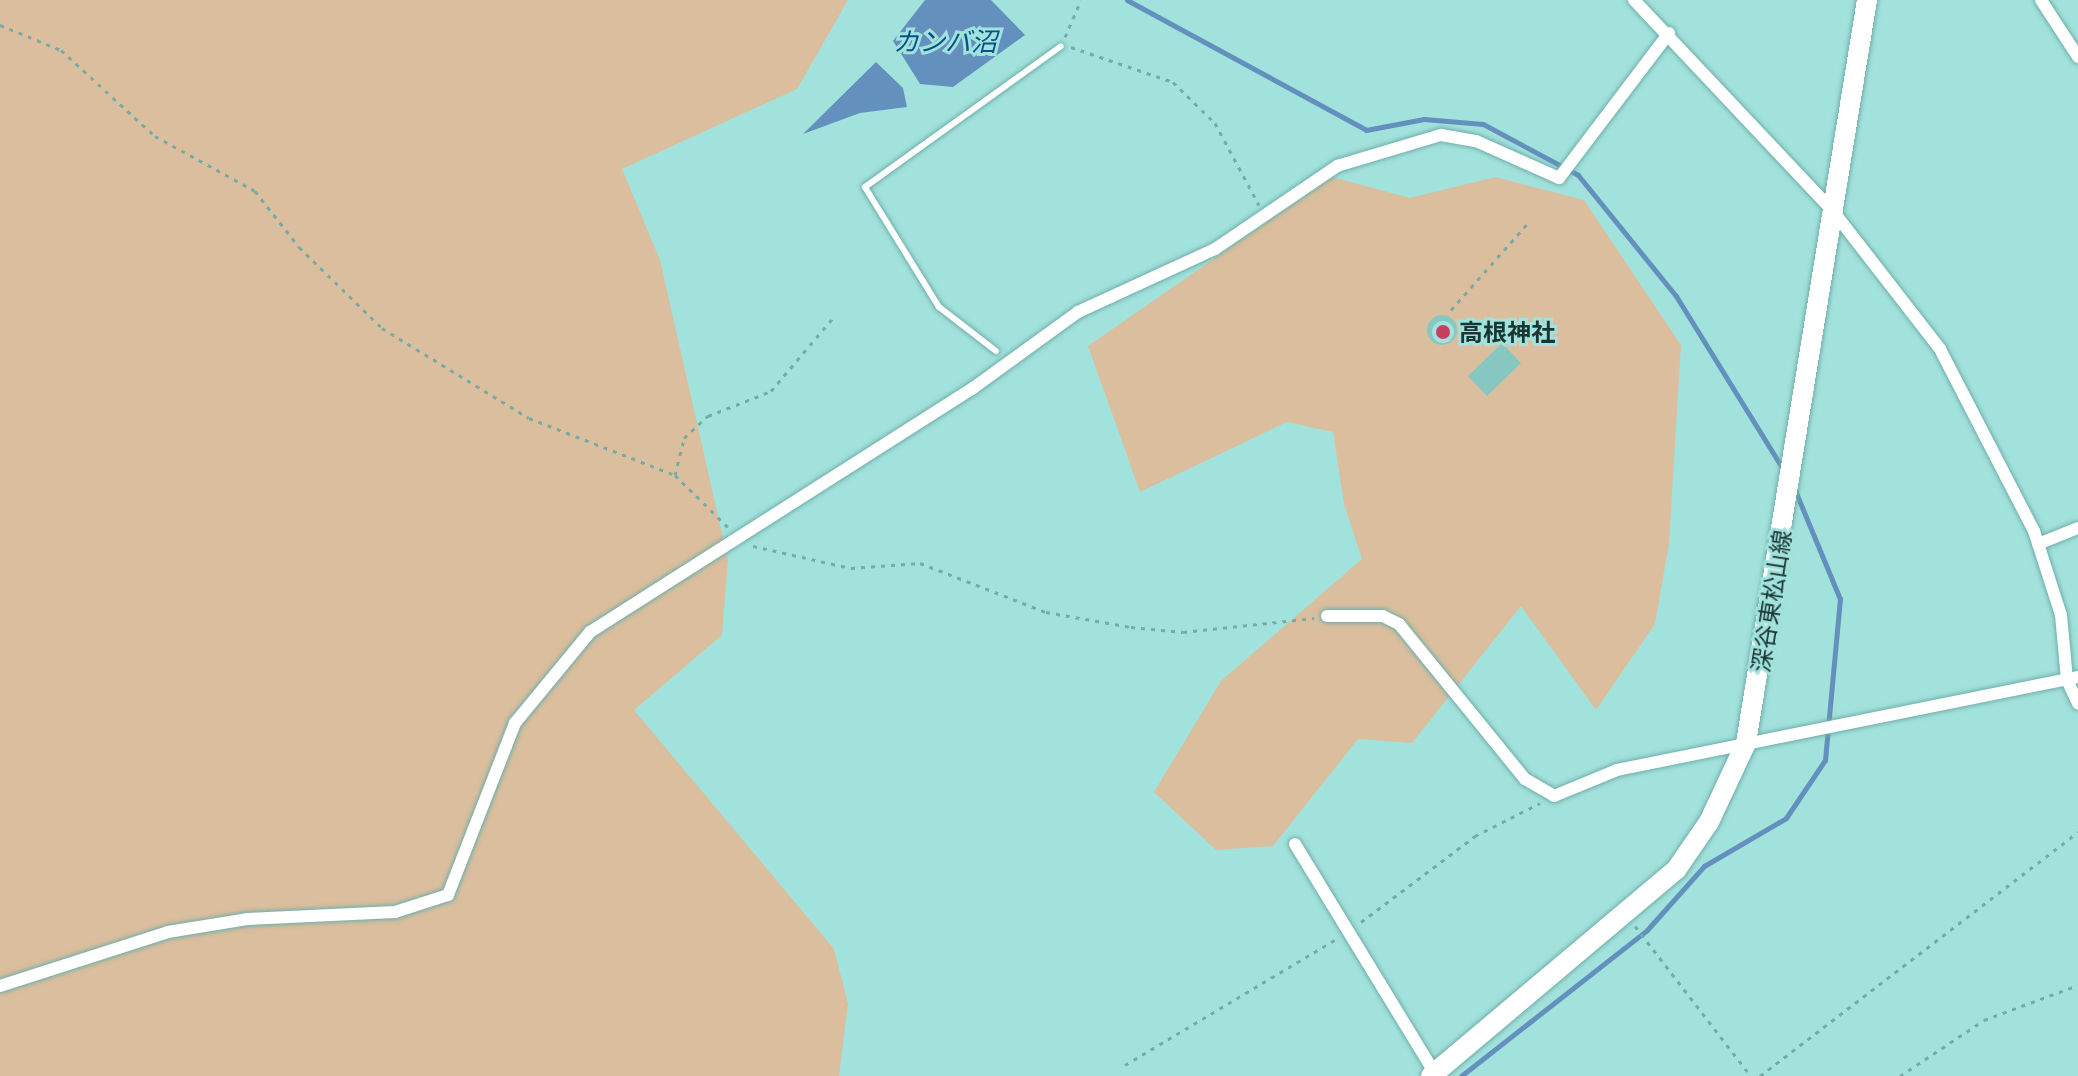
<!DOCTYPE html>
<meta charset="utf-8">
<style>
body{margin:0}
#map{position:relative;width:2078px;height:1076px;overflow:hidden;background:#a2e2dc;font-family:Lato,"Noto Sans JP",sans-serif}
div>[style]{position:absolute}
.green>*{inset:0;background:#dbbe9d}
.water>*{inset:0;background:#6390bd}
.stream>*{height:5px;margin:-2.5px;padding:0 2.5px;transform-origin:2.5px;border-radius:2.5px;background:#6390bd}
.building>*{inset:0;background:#87c7c1}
.round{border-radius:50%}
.path>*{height:3px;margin-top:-1.5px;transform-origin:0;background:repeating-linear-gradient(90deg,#77aba6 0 4px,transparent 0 10px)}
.roads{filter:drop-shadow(0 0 2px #70aea9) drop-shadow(0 0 2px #70aea9)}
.service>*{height:6px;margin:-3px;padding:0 3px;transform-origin:3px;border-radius:3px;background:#fff}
.minor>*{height:12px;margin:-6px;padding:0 6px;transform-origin:6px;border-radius:6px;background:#fff}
.primary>*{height:20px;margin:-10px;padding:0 10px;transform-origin:10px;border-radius:10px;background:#fff}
.dots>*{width:22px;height:22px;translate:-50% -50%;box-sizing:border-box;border:4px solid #a2e2dc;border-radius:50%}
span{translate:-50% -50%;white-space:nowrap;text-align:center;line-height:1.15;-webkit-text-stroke:6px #a2e2dc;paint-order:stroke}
.poi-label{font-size:24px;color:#1b3533;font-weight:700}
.left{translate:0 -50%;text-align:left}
.street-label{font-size:24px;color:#1b3533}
.water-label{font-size:26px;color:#08518a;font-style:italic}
</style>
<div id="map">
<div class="green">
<i style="clip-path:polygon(0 0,848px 0,797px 89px,622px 169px,660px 260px,728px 560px,722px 635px,634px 710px,834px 949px,848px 1004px,839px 1076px,0 1076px)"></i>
<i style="clip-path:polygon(1332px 177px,1410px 198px,1495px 177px,1584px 200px,1681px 345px,1669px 543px,1655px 624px,1596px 710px,1521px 606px,1412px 743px,1358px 739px,1273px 846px,1216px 850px,1154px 792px,1221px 681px,1362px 559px,1344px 504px,1333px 432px,1287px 422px,1140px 492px,1088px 346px)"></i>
</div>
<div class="water">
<i style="clip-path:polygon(925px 0,991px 0,1025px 35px,953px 87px,920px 84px,893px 41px)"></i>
<i style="clip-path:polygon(876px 62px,903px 88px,907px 107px,860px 113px,803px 134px)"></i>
</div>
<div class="stream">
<i style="left:1127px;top:0;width:272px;rotate:28.5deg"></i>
<i style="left:1366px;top:130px;width:59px;rotate:-10.7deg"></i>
<i style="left:1424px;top:119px;width:59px;rotate:4.8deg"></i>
<i style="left:1483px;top:124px;width:108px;rotate:28.2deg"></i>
<i style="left:1578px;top:175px;width:156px;rotate:51deg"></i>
<i style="left:1676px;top:296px;width:203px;rotate:58.3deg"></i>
<i style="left:1461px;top:1076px;width:236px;rotate:-38.1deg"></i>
<i style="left:1647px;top:930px;width:86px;rotate:-48.3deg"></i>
<i style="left:1704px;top:866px;width:95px;rotate:-30.3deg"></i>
<i style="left:1786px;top:818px;width:70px;rotate:-56.1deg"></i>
<i style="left:1825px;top:760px;width:162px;rotate:-84.7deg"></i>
<i style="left:1840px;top:599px;width:120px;rotate:-112.5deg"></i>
</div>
<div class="building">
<i class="round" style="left:1427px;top:315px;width:30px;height:30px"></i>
<i style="clip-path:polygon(1502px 343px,1521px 363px,1487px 396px,1468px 376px)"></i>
</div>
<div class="path">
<i style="left:0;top:25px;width:66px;rotate:22.3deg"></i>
<i style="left:61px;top:50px;width:127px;rotate:42.5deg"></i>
<i style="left:155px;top:136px;width:114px;rotate:28.8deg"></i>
<i style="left:255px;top:191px;width:71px;rotate:51.8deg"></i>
<i style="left:299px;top:247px;width:116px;rotate:44.3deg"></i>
<i style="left:382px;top:328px;width:172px;rotate:31.5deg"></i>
<i style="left:529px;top:418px;width:157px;rotate:21.3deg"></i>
<i style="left:675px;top:475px;width:74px;rotate:44.5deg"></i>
<i style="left:1065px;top:37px;width:40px;rotate:-66.6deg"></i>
<i style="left:1071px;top:47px;width:108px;rotate:18.9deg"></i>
<i style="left:1173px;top:82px;width:59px;rotate:44.3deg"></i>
<i style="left:1215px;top:123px;width:93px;rotate:61.8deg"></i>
<i style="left:1451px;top:310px;width:115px;rotate:-48.5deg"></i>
<i style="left:675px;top:475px;width:38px;rotate:-76deg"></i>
<i style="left:684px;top:438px;width:33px;rotate:-43deg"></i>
<i style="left:708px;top:416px;width:68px;rotate:-21.6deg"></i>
<i style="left:771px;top:391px;width:96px;rotate:-49.7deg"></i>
<i style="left:753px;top:546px;width:100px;rotate:12.7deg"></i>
<i style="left:851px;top:568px;width:69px;rotate:-4.1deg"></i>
<i style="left:920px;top:563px;width:135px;rotate:21.3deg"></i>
<i style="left:1046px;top:612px;width:86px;rotate:10deg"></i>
<i style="left:1131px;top:627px;width:52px;rotate:5.5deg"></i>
<i style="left:1183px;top:632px;width:132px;rotate:-6.1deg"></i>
<i style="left:1361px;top:922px;width:143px;rotate:-37deg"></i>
<i style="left:1475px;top:836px;width:73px;rotate:-26.9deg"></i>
<i style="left:1635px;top:926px;width:190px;rotate:52.3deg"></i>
<i style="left:1125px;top:1065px;width:248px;rotate:-30.8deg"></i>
<i style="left:1760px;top:1076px;width:401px;rotate:-37.5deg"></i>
<i style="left:1900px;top:1076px;width:101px;rotate:-33.7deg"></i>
<i style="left:1984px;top:1020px;width:100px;rotate:-20.4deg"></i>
</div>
<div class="roads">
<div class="service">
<i style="left:996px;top:351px;width:72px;rotate:-142.3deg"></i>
<i style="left:939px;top:307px;width:141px;rotate:-121.7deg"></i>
<i style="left:865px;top:187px;width:241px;rotate:-35.7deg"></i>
</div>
<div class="minor">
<i style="left:1634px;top:0;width:290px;rotate:46.7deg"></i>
<i style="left:1833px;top:211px;width:175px;rotate:52.2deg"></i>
<i style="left:1940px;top:349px;width:205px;rotate:62.7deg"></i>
<i style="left:2034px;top:531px;width:88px;rotate:72.2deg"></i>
<i style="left:2061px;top:615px;width:65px;rotate:84.7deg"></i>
<i style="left:2067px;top:680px;width:26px;rotate:65deg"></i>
<i style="left:2041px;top:0;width:68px;rotate:57deg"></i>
<i style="left:2038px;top:544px;width:43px;rotate:-21.8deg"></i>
<i style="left:1327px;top:616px;width:56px"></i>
<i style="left:1383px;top:616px;width:18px;rotate:27deg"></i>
<i style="left:1399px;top:624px;width:200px;rotate:50.9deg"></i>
<i style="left:1525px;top:779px;width:34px;rotate:30deg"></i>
<i style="left:1554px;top:796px;width:68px;rotate:-22.4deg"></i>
<i style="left:1617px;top:770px;width:470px;rotate:-11.4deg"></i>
<i style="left:1295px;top:844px;width:268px;rotate:58.6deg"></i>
<i style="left:0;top:986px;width:176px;rotate:-17.8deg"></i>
<i style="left:168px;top:932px;width:80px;rotate:-9.3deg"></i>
<i style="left:247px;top:919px;width:148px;rotate:-2.7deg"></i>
<i style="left:395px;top:912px;width:56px;rotate:-17.8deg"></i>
<i style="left:448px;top:895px;width:185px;rotate:-68.7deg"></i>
<i style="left:515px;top:723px;width:118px;rotate:-50.5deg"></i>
<i style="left:590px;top:632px;width:454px;rotate:-32.5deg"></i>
<i style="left:973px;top:388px;width:130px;rotate:-35.9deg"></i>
<i style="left:1078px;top:312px;width:151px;rotate:-24.7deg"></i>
<i style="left:1215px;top:249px;width:148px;rotate:-34.2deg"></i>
<i style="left:1337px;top:166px;width:109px;rotate:-16.6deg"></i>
<i style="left:1441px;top:135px;width:36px;rotate:10deg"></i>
<i style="left:1476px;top:141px;width:91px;rotate:24deg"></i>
<i style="left:1559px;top:178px;width:182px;rotate:-52.8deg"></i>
</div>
<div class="primary">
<i style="left:1431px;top:1076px;width:320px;rotate:-40.1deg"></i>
<i style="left:1676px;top:870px;width:58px;rotate:-55.5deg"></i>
<i style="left:1709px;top:822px;width:87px;rotate:-64.9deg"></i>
<i style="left:1746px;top:743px;width:753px;rotate:-80.75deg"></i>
</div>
</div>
<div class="dots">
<i style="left:1443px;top:332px;background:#cb3c61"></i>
</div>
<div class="poi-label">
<span class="left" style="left:1459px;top:332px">高根神社</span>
</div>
<div class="street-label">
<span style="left:1771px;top:601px;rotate:-81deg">深谷東松山線</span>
</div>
<div class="water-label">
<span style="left:945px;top:42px">カンバ沼</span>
</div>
</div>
